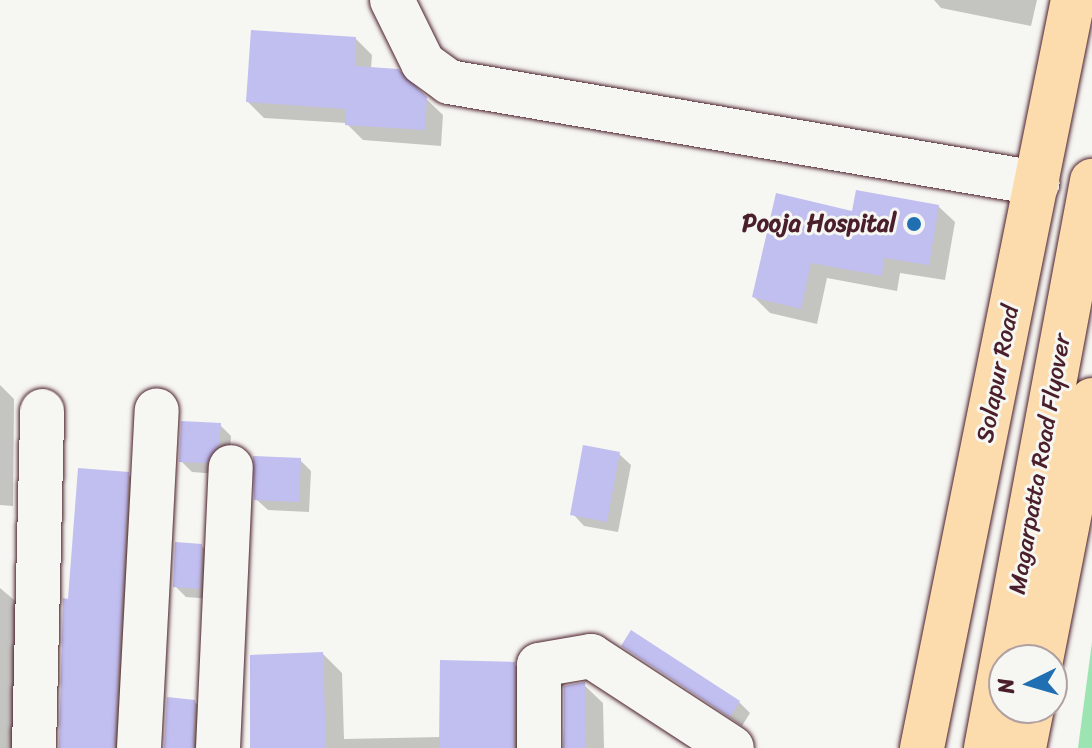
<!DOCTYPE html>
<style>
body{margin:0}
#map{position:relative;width:1092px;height:748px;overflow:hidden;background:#f6f6f2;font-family:Sriracha,sans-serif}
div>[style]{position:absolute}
.green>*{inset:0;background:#9ce5b3}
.shadow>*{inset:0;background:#0003}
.building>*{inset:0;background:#c1bef0}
.roads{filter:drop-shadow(0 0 2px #4a1f2b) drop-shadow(0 0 2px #4a1f2b)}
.minor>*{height:44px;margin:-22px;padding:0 22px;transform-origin:22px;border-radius:22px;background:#f6f6f2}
.highway>*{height:44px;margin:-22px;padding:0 22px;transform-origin:22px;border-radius:22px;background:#fcdcac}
.dots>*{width:22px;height:22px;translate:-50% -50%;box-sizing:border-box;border:4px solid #f6f6f2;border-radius:50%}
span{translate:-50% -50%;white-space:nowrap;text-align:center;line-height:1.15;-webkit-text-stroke:6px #f6f6f2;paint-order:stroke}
.poi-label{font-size:24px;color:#4a1f2b;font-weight:700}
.right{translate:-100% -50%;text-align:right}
.street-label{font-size:24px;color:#4a1f2b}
.north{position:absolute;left:988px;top:644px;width:80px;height:80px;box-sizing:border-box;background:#f6f6f2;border:2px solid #b1a0a2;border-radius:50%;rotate:265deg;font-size:22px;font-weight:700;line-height:32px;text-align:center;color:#4a1f2b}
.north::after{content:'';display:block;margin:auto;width:28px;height:36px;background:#1f6fb2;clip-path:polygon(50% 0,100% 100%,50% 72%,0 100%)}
</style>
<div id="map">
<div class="green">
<i style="clip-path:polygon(1092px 642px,1092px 748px,1078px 748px)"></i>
</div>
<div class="shadow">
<i style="clip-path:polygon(934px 0,1037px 0,1031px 26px,941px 8px)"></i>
<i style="clip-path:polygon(356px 39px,372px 55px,371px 69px,397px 71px,443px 115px,441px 146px,363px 140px,346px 123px,264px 118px,248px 102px)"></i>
<i style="clip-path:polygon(938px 206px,955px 222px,945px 280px,900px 273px,897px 291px,827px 278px,817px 324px,770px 313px,754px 297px,854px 214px)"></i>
<i style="clip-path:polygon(0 385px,14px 399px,13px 506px,0 505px)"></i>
<i style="clip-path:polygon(220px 425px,231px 436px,230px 457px,218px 474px,192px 472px,181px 461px)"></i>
<i style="clip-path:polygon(619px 454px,631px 465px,618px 532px,584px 526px,573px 514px)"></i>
<i style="clip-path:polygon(300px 460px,311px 471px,309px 512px,268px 510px,256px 499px)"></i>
<i style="clip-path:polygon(128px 474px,143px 489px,132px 748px,62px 748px,70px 601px)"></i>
<i style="clip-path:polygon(202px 546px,213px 557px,211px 599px,186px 597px,175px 586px)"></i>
<i style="clip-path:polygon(0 588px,20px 605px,16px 748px,0 748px)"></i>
<i style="clip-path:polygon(623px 645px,739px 702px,750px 713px,742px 726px)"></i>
<i style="clip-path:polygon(323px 654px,342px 673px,344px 739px,441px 737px,514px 664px,533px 683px,532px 748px,253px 748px)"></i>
<i style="clip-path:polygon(584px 685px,603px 703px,604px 748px,563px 748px,566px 688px)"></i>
<i style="clip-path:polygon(194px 701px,209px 717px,208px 748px,166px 748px)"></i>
</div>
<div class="building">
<i style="clip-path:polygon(251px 30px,356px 37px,355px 66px,398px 69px,427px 97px,425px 130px,345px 125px,346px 109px,246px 102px)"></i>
<i style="clip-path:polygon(856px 190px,939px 205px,929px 265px,884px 258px,882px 276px,811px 263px,801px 309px,752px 297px,776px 193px,852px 211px)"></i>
<i style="clip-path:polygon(181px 421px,221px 423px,219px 445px,207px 463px,179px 462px)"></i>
<i style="clip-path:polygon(583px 445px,620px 452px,607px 522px,570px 515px)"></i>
<i style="clip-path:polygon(253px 456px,301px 458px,299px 502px,254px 500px)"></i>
<i style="clip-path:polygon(78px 468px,129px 472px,114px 748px,59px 748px,63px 598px,68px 599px)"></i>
<i style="clip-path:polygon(175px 542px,202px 544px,200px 589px,173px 587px)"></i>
<i style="clip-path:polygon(631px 630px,740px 701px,730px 717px,621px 646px)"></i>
<i style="clip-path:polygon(323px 652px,326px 748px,250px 748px,250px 655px)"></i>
<i style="clip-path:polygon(440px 660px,515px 662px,514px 748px,439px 748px)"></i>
<i style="clip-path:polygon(585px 682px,586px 748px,564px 748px,564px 686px)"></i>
<i style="clip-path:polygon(167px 697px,195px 700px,193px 748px,164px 748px)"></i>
</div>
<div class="roads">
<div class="minor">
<i style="left:392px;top:0;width:70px;rotate:63.8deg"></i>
<i style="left:423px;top:63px;width:32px;rotate:36deg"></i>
<i style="left:449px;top:82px;width:597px;rotate:9.75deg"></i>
<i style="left:34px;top:748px;width:337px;rotate:-88.6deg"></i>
<i style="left:139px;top:748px;width:338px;rotate:-87deg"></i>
<i style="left:218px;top:748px;width:281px;rotate:-87.4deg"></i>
<i style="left:539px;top:748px;width:83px;rotate:-90deg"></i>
<i style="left:539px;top:665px;width:53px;rotate:-9.8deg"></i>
<i style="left:591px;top:656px;width:168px;rotate:33.1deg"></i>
</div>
<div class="highway">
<i style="left:1041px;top:660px;width:265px;rotate:-78.9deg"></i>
<i style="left:922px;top:748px;width:763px;rotate:-78.59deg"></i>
<i style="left:986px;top:748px;width:577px;rotate:-79.41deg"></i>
<i style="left:1024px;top:748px;width:41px;rotate:-78.7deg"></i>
</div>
</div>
<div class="dots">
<i style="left:914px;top:224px;background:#1f6fb2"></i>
</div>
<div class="poi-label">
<span class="right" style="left:896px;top:224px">Pooja Hospital</span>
</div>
<div class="street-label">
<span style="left:998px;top:374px;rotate:-79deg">Solapur Road</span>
<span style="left:1040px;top:464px;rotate:-80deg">Magarpatta Road Flyover</span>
</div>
<div class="north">N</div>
</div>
